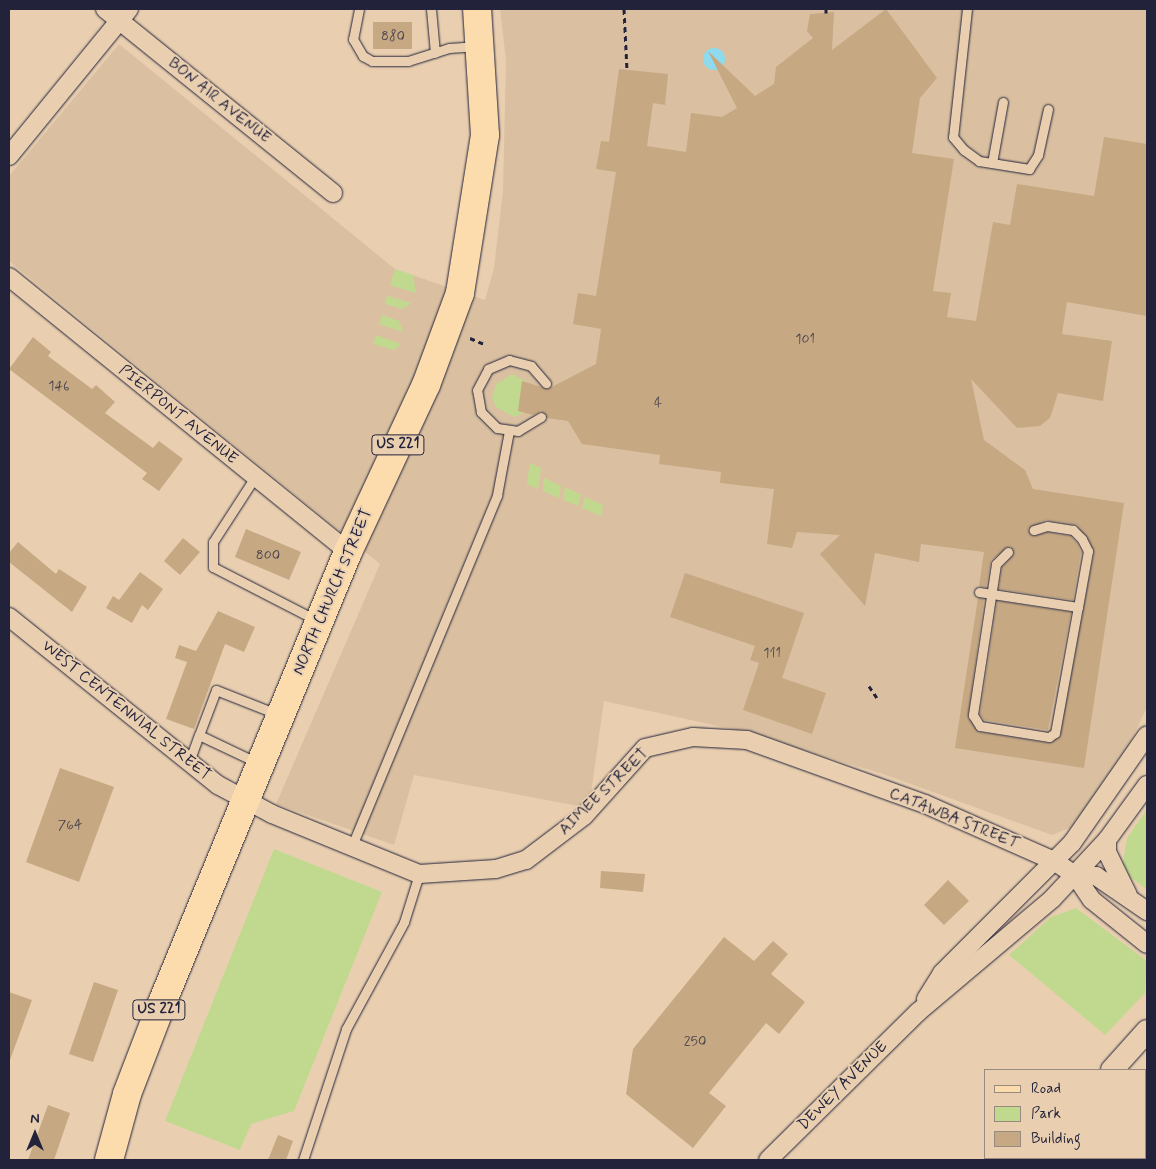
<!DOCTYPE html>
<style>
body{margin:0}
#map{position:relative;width:1156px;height:1169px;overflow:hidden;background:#e9cfb0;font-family:Mynerve,sans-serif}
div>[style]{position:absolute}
.built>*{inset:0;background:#dac0a0}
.green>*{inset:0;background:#c1d98f}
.water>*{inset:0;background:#8ddbec}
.round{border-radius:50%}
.building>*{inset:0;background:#c6a883}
.path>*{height:3px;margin-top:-1.5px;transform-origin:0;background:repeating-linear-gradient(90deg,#22223b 0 5px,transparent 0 9px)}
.roads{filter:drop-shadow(0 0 1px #22223b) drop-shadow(0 0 1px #22223b)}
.service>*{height:9px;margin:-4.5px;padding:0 4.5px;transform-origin:4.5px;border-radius:4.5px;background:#e9cfb0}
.minor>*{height:18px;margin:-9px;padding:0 9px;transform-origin:9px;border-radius:9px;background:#e9cfb0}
.tertiary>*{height:22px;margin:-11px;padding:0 11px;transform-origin:11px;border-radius:11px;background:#e9cfb0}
.primary>*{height:28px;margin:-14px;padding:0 14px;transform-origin:14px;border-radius:14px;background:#fcdcac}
span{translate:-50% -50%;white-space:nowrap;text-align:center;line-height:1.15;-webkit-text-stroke:4px #e9cfb0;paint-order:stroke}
.number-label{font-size:14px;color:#4b444d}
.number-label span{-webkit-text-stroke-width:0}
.shield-label span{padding:1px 4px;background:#e9cfb0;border:1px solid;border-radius:4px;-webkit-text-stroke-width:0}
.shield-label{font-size:15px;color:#22223b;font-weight:700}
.street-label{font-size:16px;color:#22223b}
.frame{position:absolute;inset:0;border:10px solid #22223b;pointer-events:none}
.legend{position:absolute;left:984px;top:1069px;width:162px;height:90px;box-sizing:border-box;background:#e9cfb0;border:1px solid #998a81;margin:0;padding:6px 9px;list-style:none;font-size:15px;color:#22223b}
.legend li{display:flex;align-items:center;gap:10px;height:25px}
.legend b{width:25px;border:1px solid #998a81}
.north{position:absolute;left:10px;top:1109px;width:50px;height:50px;-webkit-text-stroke:4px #e9cfb0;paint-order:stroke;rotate:0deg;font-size:14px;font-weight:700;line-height:20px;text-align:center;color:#22223b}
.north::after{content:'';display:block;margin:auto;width:18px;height:22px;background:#22223b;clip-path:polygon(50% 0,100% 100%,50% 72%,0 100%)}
</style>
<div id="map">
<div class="built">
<i style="clip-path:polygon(500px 9px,1147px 9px,1147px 707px,1121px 762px,1075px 826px,1052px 835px,880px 773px,727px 728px,604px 701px,589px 808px,414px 775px,394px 845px,276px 804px,380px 564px,9px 261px,9px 176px,119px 44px,395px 269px,485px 300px,494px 268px,503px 191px,506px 60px)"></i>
<i style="clip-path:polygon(1147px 1069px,1147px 1160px,1068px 1160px,1145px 1158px)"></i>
</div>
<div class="green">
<i style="clip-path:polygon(395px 269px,413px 275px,416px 293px,390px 285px)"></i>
<i style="clip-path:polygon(387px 296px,411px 303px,403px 309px,385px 304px)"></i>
<i style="clip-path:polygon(382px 315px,399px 321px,403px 332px,379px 324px)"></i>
<i style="clip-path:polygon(376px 335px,401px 344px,394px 350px,373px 344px)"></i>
<i style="clip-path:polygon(512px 374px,527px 382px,522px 382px,519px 411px,524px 413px,514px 417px,496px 407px,492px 398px,496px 384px)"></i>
<i style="clip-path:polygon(530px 463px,541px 468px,538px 489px,527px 484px)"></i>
<i style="clip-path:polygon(544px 478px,561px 486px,559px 498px,543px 491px)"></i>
<i style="clip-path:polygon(565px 487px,581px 495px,578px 506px,563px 500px)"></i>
<i style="clip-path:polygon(585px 497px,603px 505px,601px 516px,582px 508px)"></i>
<i style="clip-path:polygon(1147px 809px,1147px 890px,1127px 874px,1123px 864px,1127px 838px)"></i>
<i style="clip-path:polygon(274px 849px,382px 892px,294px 1111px,251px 1124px,240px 1150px,165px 1121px)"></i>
<i style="clip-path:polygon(1076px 908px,1147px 961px,1145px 993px,1105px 1035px,1009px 955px,1051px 917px)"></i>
</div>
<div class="water">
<i class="round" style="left:703px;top:48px;width:22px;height:22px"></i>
</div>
<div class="building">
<i style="clip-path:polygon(886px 9px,937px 78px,920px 98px,912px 153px,954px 159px,933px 291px,951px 293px,947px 317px,976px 321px,993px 222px,1010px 225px,1017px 184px,1094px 196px,1104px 137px,1147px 144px,1147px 316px,1067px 302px,1062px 334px,1112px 341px,1103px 401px,1058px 393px,1050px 418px,1040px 426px,1017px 428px,971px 379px,984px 440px,1025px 470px,1033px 489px,1124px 503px,1084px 768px,955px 748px,978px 598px,984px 599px,968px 718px,979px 732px,1048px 743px,1060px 736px,1094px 552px,1077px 525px,1046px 520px,1028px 529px,1032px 536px,1047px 532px,1070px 536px,1077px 543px,1081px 552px,1073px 600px,999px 589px,1002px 567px,1014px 554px,1010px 546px,991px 560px,986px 587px,979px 586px,984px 552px,921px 544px,919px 562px,875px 553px,865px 606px,820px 554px,840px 535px,797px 532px,792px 548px,767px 544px,774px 489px,720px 483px,721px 472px,659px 464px,660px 455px,582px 444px,568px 421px,547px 418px,541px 411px,533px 415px,518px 411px,522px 381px,548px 389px,596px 364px,601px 329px,573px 324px,578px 293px,596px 296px,616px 172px,596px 169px,601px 141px,609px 142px,619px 69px,668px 74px,665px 105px,653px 103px,647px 146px,686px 152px,691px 113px,722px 117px,737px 108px,708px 51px,755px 96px,774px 84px,776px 67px,813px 38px,807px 31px,810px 14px,834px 12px,832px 50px)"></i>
<i style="clip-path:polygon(373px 22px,412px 22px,412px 49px,373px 49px)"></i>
<i style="clip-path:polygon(33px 337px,51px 352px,48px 356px,92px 389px,96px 385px,115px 402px,105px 413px,153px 448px,159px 441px,183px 459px,159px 491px,142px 479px,147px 473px,9px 369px)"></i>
<i style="clip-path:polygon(246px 529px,301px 552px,289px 580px,235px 557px)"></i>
<i style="clip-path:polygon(183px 538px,200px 552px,180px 575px,164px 561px)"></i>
<i style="clip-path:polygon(18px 542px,56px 574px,59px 569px,87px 587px,72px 612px,9px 562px,9px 553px)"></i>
<i style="clip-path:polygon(140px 572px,163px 589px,148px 610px,142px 605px,132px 623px,106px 608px,113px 596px,119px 600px)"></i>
<i style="clip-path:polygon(685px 573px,804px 613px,782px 678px,826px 693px,812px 734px,743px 710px,759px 663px,750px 660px,755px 646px,670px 617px)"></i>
<i style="clip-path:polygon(997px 601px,1071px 612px,1048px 730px,984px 720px,980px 714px)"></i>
<i style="clip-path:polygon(218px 611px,255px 627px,244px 652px,225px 644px,194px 729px,166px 719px,187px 662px,175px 658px,179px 645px,196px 651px)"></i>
<i style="clip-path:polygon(60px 768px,114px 787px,79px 882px,26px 862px)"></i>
<i style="clip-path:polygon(601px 871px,645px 874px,643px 892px,600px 888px)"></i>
<i style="clip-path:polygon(948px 880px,969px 901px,944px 925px,924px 905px)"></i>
<i style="clip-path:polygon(724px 937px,754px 961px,773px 941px,788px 954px,771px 974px,805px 1002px,779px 1034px,766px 1023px,709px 1093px,726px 1106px,693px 1148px,626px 1094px,633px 1049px)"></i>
<i style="clip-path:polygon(94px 982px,118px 990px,93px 1062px,69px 1054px)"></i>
<i style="clip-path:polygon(9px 992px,32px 1000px,10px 1060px,9px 1059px)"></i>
<i style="clip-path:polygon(48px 1105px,70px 1113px,54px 1160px,28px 1160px)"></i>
<i style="clip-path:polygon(278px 1135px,293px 1141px,286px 1160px,268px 1160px)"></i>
</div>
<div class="path">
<i style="left:624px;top:9px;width:61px;rotate:87.2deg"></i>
<i style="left:826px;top:9px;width:4px;rotate:90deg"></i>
<i style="left:470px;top:338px;width:15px;rotate:23deg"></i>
<i style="left:869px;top:686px;width:14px;rotate:56deg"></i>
</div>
<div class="roads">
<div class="service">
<i style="left:359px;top:9px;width:31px;rotate:101deg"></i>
<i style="left:353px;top:39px;width:20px;rotate:60deg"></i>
<i style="left:363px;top:56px;width:10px;rotate:29deg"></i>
<i style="left:372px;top:61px;width:36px"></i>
<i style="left:408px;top:61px;width:43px;rotate:-17.6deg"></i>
<i style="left:449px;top:48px;width:29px;rotate:-4deg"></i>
<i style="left:431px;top:9px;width:44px;rotate:84.8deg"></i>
<i style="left:967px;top:9px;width:129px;rotate:96.2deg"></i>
<i style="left:953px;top:137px;width:17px;rotate:50deg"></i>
<i style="left:964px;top:150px;width:19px;rotate:36deg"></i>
<i style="left:979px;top:161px;width:51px;rotate:9.1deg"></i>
<i style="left:1029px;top:169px;width:17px;rotate:-57deg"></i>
<i style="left:1038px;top:155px;width:47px;rotate:-77.7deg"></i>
<i style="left:992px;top:163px;width:62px;rotate:-79.8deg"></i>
<i style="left:541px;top:417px;width:27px;rotate:149deg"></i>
<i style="left:518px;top:431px;width:21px;rotate:-172deg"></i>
<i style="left:497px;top:428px;width:23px;rotate:-135deg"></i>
<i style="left:481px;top:412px;width:22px;rotate:-100deg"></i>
<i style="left:477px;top:390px;width:24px;rotate:-62deg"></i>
<i style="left:488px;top:369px;width:23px;rotate:-23deg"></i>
<i style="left:509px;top:360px;width:23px;rotate:15deg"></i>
<i style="left:531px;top:366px;width:23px;rotate:49deg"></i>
<i style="left:255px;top:477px;width:77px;rotate:122.9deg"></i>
<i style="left:213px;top:542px;width:25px;rotate:90deg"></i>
<i style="left:213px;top:567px;width:118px;rotate:27.2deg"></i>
<i style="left:1008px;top:552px;width:17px;rotate:135deg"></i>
<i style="left:996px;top:564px;width:153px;rotate:98.7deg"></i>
<i style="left:973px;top:715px;width:13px;rotate:58deg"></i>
<i style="left:980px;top:726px;width:70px;rotate:9.1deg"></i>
<i style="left:1049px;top:737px;width:7px;rotate:-34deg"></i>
<i style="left:1055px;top:733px;width:128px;rotate:-79.7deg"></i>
<i style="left:979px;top:592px;width:100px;rotate:8.6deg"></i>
<i style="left:1078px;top:607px;width:57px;rotate:-79.9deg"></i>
<i style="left:1088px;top:551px;width:13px;rotate:-117deg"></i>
<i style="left:1082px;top:539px;width:13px;rotate:-135deg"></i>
<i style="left:1073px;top:530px;width:26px;rotate:-171deg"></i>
<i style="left:1047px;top:526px;width:14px;rotate:163deg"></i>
<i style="left:189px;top:762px;width:29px;rotate:-70deg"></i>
<i style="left:258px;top:763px;width:65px;rotate:-154.6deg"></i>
<i style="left:199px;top:735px;width:48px;rotate:-69.3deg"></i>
<i style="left:216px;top:690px;width:66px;rotate:21.5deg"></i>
<i style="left:351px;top:848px;width:382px;rotate:-67.5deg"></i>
<i style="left:497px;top:495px;width:65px;rotate:-79.4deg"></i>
<i style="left:303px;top:1160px;width:138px;rotate:-71.8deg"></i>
<i style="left:346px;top:1029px;width:122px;rotate:-61.5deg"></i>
<i style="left:404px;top:922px;width:50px;rotate:-72.6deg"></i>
</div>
<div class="minor">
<i style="left:105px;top:9px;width:293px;rotate:38.9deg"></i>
<i style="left:9px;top:156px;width:190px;rotate:-50.8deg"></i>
<i style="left:9px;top:277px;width:437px;rotate:39deg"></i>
<i style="left:9px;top:617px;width:268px;rotate:38.8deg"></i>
<i style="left:218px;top:785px;width:61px;rotate:28.2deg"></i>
<i style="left:272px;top:814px;width:159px;rotate:22.2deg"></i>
<i style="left:419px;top:874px;width:77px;rotate:-3.7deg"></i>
<i style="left:496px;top:869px;width:31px;rotate:-17deg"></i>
<i style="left:526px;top:860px;width:73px;rotate:-37.2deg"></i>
<i style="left:584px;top:816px;width:91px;rotate:-48.1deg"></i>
<i style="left:645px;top:748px;width:49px;rotate:-12.9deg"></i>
<i style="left:693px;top:737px;width:54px;rotate:3.2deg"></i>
<i style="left:747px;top:740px;width:189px;rotate:19.8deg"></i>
<i style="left:925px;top:804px;width:141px;rotate:23.8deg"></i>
<i style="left:1054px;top:861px;width:25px;rotate:34deg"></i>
<i style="left:1075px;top:875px;width:30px;rotate:56deg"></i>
<i style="left:1092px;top:900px;width:70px;rotate:38.7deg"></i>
<i style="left:1107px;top:840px;width:12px;rotate:90deg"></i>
<i style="left:1107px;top:852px;width:48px;rotate:64deg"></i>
<i style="left:1075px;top:875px;width:21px;rotate:3deg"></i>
<i style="left:1096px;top:876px;width:62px;rotate:34.5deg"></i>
<i style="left:926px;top:999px;width:31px;rotate:-58deg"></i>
<i style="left:942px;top:973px;width:184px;rotate:-45deg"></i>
<i style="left:1072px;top:843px;width:131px;rotate:-55.2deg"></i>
<i style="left:768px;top:1160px;width:211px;rotate:-44.6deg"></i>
<i style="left:918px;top:1012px;width:175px;rotate:-40.1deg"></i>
<i style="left:1052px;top:899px;width:81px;rotate:-47deg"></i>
<i style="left:1107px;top:840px;width:68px;rotate:-54deg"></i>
</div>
<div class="tertiary">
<i style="left:1112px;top:1070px;width:52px;rotate:-48.1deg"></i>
<i style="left:1040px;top:1160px;width:3px;rotate:-45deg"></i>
</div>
<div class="primary">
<i style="left:109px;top:1160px;width:68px;rotate:-74.7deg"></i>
<i style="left:127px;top:1094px;width:97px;rotate:-69deg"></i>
<i style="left:162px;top:1003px;width:488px;rotate:-67.6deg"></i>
<i style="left:348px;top:552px;width:184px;rotate:-65deg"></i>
<i style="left:426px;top:385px;width:98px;rotate:-69.7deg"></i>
<i style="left:460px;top:293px;width:160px;rotate:-81deg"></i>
<i style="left:485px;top:135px;width:126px;rotate:-93.6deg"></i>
</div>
</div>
<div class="number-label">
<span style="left:393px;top:36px">880</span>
<span style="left:805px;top:339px">101</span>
<span style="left:59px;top:386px">146</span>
<span style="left:658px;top:403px">4</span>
<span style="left:268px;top:555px">800</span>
<span style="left:772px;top:653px">111</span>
<span style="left:70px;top:825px">764</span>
<span style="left:695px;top:1041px">250</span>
</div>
<div class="shield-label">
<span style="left:398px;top:445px">US 221</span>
<span style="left:159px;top:1010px">US 221</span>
</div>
<div class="street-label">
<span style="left:219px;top:101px;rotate:39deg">BON AIR AVENUE</span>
<span style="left:178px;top:415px;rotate:39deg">PIERPONT AVENUE</span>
<span style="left:333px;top:592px;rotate:-67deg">NORTH CHURCH STREET</span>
<span style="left:126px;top:711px;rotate:39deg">WEST CENTENNIAL STREET</span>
<span style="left:604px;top:792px;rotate:-44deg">AIMEE STREET</span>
<span style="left:954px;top:819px;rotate:22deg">CATAWBA STREET</span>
<span style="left:843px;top:1086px;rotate:-45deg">DEWEY AVENUE</span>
</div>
<div class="frame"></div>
<ul class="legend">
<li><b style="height:6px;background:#fcdcac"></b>Road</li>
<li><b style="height:14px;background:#c1d98f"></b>Park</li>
<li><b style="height:14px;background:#c6a883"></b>Building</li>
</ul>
<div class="north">N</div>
</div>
